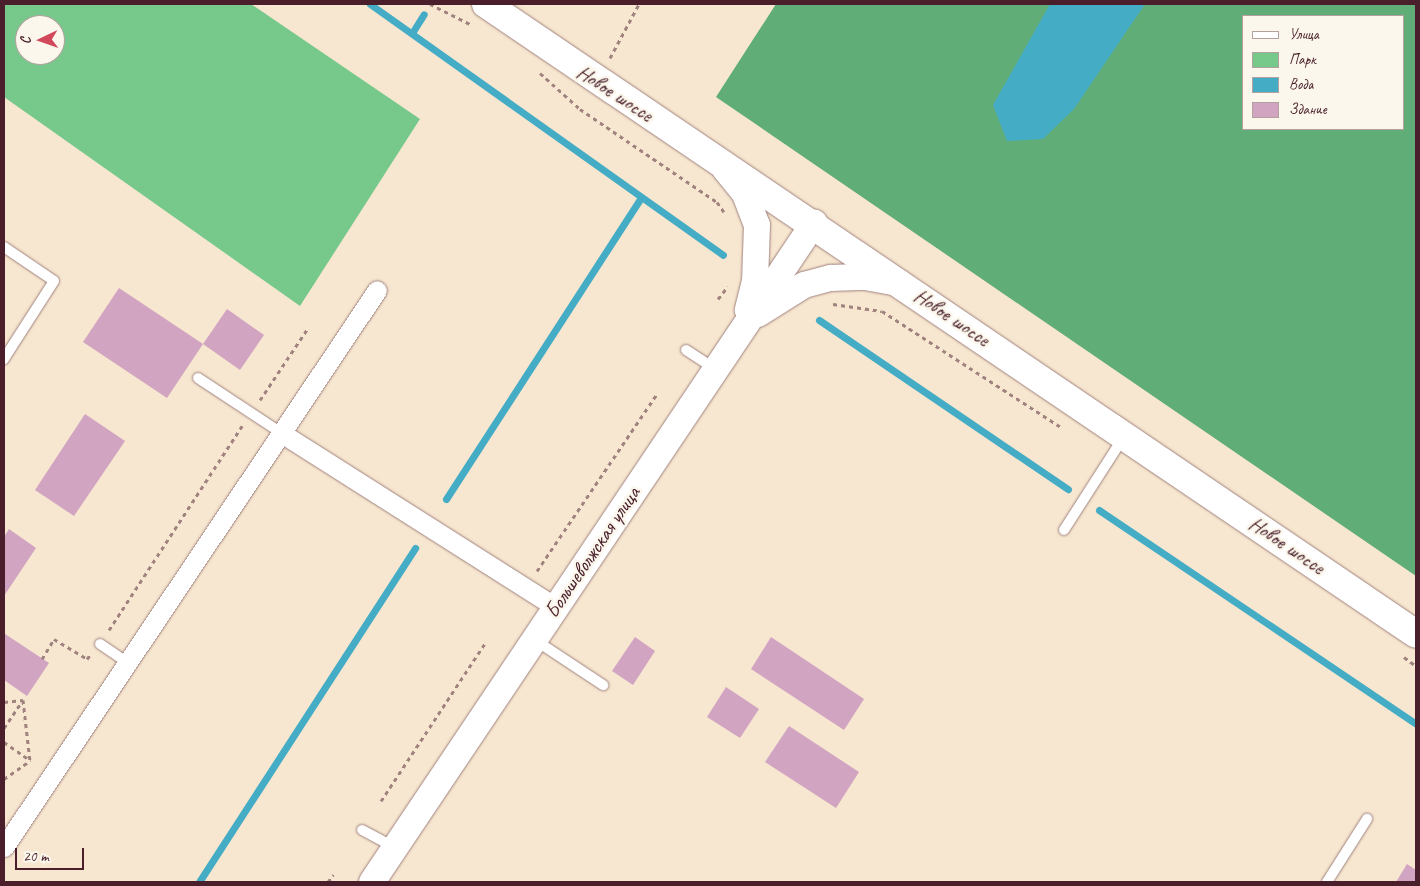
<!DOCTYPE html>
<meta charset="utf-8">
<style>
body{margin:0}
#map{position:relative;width:1420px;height:886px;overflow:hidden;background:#f7e6d0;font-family:Caveat,sans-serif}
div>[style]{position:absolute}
.green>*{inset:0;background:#77c98b}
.forest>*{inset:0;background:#61ad77}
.water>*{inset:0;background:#44acc4}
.stream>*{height:7px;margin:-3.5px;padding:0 3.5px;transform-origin:3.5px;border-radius:3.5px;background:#44acc4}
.building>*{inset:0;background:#d1a4c1}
.path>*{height:3px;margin-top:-1.5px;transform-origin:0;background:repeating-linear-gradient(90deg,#a0827e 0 4px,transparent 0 8px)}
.roads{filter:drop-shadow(0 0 1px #a0827e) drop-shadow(0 0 1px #a0827e)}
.lane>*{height:10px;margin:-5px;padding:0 5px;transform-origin:5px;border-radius:5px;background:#fff}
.street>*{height:19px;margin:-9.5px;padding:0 9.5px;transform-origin:9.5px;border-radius:9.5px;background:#fff}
.secondary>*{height:26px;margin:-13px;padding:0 13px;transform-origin:13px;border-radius:13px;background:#fff}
.primary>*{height:28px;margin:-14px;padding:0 14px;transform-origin:14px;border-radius:14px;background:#fff}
span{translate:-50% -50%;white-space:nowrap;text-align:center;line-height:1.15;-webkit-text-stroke:5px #fbf7ec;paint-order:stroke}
.street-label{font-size:21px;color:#4a1f2b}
.frame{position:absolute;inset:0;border:5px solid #4a1f2b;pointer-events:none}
.legend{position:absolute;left:1242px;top:15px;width:162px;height:115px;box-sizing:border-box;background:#fbf7ec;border:1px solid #b4a19f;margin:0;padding:6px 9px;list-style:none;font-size:15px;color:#4a1f2b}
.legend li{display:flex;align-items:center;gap:10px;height:25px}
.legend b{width:25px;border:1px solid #b4a19f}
.north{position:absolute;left:15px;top:15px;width:50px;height:50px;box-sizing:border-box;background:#fbf7ec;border:1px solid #b4a19f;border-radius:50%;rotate:267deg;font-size:14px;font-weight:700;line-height:20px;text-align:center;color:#4a1f2b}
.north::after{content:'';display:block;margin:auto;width:18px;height:22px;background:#d1495b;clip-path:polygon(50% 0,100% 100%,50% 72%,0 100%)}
.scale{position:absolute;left:15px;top:848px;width:69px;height:22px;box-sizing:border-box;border:2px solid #4a1f2b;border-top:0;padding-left:6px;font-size:15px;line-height:18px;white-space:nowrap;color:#4a1f2b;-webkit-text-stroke:4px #fbf7ec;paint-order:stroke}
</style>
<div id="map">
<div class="green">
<i style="clip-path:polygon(evenodd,4px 4px,251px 4px,420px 119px,300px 306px,4px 97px,4px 4px,25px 25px,55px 25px,55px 55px,25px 55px,25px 25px)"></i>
</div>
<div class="forest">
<i style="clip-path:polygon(evenodd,776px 4px,1416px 4px,1416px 576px,716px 97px,776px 4px,1244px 16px,1404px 16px,1404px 129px,1244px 129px,1244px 16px)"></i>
</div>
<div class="water">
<i style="clip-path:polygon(1050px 4px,1145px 4px,1074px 109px,1043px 139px,1007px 141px,993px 105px)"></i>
</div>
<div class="stream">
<i style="left:370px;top:4px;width:433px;rotate:35.4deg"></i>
<i style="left:412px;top:33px;width:22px;rotate:-58deg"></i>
<i style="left:819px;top:320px;width:301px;rotate:34.2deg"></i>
<i style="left:446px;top:499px;width:357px;rotate:-57.1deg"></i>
<i style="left:1099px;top:510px;width:382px;rotate:34deg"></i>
<i style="left:199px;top:882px;width:398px;rotate:-57.1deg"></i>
</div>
<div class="building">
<i style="clip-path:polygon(119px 288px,203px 344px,167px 398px,83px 342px)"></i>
<i style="clip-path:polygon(227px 309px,264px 335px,240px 370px,203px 344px)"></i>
<i style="clip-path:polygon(85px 414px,125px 441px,74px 516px,35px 490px)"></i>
<i style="clip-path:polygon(9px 529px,36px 548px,4px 596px,4px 537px)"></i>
<i style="clip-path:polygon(5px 634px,49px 663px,27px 696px,4px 680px)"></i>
<i style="clip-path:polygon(635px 637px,655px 651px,633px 685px,612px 671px)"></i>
<i style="clip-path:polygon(771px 637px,864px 699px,844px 730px,751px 669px)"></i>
<i style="clip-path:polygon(726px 687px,759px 709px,740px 738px,707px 717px)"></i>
<i style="clip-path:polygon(789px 726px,859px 772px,836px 808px,765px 762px)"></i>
<i style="clip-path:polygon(1407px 864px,1416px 870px,1416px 882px,1396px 882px)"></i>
</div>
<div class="path">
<i style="left:430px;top:4px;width:45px;rotate:26.6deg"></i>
<i style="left:610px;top:58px;width:61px;rotate:-61.8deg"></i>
<i style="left:540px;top:73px;width:54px;rotate:42deg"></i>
<i style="left:580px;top:109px;width:166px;rotate:34.2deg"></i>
<i style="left:717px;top:202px;width:12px;rotate:55deg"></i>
<i style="left:718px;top:299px;width:16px;rotate:-52deg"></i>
<i style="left:833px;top:304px;width:49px;rotate:8.1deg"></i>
<i style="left:882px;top:311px;width:215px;rotate:33deg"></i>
<i style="left:260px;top:400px;width:87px;rotate:-56.3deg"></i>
<i style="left:537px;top:571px;width:214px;rotate:-55.9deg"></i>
<i style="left:109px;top:630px;width:244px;rotate:-56.9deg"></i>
<i style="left:1404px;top:657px;width:15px;rotate:37deg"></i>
<i style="left:42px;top:659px;width:23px;rotate:-59deg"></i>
<i style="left:54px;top:639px;width:39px;rotate:31deg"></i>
<i style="left:87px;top:659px;width:5px;rotate:-53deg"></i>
<i style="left:4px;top:702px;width:19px;rotate:-6deg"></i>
<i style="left:23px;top:700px;width:61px;rotate:83.5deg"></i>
<i style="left:4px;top:728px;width:34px;rotate:-56deg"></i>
<i style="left:4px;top:742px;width:32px;rotate:35deg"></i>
<i style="left:4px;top:779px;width:32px;rotate:-35deg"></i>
<i style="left:381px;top:801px;width:191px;rotate:-56.6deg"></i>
<i style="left:328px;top:882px;width:9px;rotate:-54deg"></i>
</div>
<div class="roads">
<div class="lane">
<i style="left:4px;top:247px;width:60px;rotate:34.2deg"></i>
<i style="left:54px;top:281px;width:93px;rotate:122.7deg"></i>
<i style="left:686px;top:350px;width:35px;rotate:33deg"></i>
<i style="left:198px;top:378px;width:102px;rotate:33.4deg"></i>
<i style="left:1064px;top:530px;width:109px;rotate:-57.3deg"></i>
<i style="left:535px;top:640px;width:82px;rotate:33.5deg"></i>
<i style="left:100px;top:644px;width:34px;rotate:34deg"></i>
<i style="left:362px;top:830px;width:36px;rotate:28deg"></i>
<i style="left:1327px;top:882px;width:75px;rotate:-57.6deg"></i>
</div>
<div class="street">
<i style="left:283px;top:434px;width:323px;rotate:32.4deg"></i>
<i style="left:4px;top:847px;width:670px;rotate:-56.19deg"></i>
</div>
<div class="secondary">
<i style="left:725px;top:169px;width:32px;rotate:51deg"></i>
<i style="left:745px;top:194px;width:33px;rotate:69deg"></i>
<i style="left:757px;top:225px;width:56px;rotate:92deg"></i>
<i style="left:755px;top:281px;width:30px;rotate:104deg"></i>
<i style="left:758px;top:314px;width:54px;rotate:-32.2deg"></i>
<i style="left:804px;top:285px;width:28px;rotate:-15deg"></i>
<i style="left:831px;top:278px;width:34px;rotate:-2deg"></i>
<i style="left:865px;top:277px;width:35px;rotate:10deg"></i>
<i style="left:372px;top:882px;width:794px;rotate:-56.15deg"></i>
</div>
<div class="primary">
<i style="left:486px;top:4px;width:1123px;rotate:34.11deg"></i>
</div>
</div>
<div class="street-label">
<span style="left:615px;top:93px;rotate:33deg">Новое шоссе</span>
<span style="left:952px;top:317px;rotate:34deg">Новое шоссе</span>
<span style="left:1287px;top:545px;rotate:34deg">Новое шоссе</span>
<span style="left:592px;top:552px;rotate:-56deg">Большеволжская улица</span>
</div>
<div class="frame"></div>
<ul class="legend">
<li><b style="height:6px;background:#fff"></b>Улица</li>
<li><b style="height:14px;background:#77c98b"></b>Парк</li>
<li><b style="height:14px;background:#44acc4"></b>Вода</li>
<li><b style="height:14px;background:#d1a4c1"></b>Здание</li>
</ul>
<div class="north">С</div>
<div class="scale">20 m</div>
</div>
